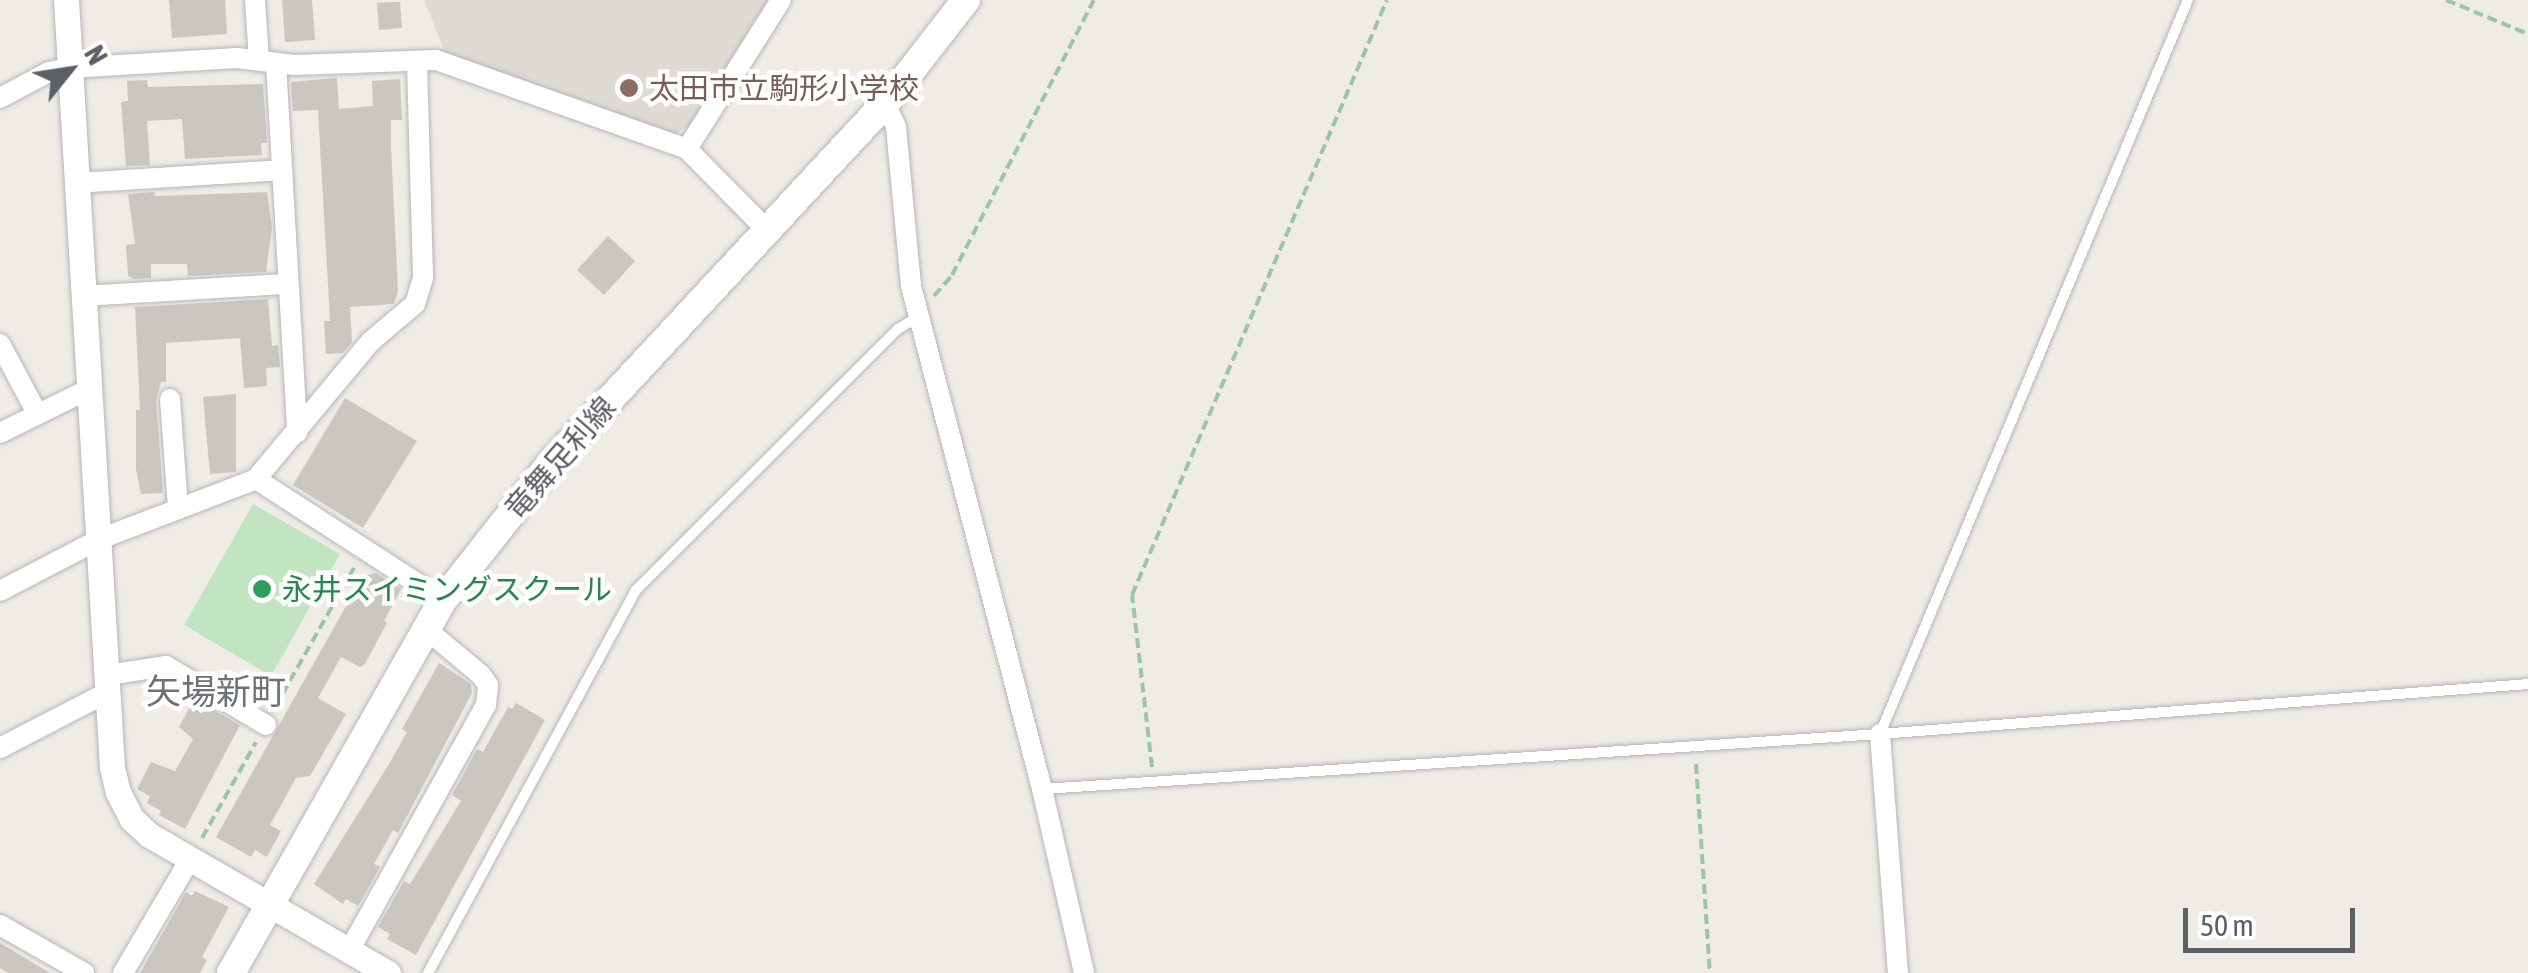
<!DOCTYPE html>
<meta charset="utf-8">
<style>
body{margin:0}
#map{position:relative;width:2528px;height:973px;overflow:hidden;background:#eeece4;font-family:"Asap Condensed","Noto Sans JP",sans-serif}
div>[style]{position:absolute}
.education>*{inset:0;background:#dedbd2}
.green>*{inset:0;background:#c1e5c1}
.building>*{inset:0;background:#cac7c1}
.path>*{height:4px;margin-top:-2px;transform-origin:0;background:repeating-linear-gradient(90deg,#9ac6a6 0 10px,transparent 0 15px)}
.roads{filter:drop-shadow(0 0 2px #b4b6bb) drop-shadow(0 0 2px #b4b6bb)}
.service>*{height:10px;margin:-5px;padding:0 5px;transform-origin:5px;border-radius:5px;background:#fff}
.minor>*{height:20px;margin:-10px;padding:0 10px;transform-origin:10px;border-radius:10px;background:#fff}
.tertiary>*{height:25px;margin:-12.5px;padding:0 12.5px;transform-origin:12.5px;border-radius:12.5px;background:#fff}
.secondary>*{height:28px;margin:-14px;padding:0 14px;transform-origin:14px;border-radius:14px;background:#fff}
.dots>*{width:28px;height:28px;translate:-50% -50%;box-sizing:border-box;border:5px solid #fff;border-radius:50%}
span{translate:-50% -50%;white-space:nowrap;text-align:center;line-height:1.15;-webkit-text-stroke:9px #fff;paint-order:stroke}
.education-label{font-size:30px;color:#785e54}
.left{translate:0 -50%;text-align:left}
.street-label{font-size:30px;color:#5c6064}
.leisure-label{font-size:30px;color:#27864d}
.quarter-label{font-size:35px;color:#6d7276}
.north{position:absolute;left:20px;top:20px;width:100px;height:100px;-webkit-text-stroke:8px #fff;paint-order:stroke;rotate:60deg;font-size:28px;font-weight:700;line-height:40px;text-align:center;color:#5c6064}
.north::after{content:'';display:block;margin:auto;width:35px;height:45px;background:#5c6064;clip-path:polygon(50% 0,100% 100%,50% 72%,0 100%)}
.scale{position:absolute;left:2183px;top:908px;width:172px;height:45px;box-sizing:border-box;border:5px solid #5c6064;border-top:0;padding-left:12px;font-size:30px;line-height:35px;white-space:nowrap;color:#5c6064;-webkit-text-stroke:8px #fff;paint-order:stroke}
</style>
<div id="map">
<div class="education">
<i style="clip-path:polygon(424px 0,768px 0,691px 125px,673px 135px,445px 52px)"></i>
</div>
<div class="green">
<i style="clip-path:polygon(253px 504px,340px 554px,271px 676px,184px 625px)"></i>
</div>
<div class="building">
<i style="clip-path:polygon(169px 0,225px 0,227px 34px,172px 38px)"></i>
<i style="clip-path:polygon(282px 0,312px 0,315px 40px,285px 42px)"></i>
<i style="clip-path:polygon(391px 2px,400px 2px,402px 28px,379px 30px,377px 3px)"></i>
<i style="clip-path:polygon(337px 78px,339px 109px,373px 106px,372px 81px,400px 79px,402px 120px,391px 120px,391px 147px,398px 291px,394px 304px,350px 307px,352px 342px,343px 353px,326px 354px,324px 321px,330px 321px,318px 110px,293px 111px,291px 82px)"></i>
<i style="clip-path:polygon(147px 80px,148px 87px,263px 84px,267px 143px,261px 143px,262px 155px,185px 159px,182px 119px,147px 121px,150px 165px,126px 166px,121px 102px,128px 101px,127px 81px)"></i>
<i style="clip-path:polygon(154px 192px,155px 196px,267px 192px,272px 228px,266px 272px,188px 276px,187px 264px,151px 264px,151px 278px,133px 279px,128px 275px,126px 245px,135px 244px,128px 194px)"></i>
<i style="clip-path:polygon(608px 236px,635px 261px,604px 295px,577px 270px)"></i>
<i style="clip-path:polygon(268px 299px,272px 346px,278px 345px,280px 367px,266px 368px,267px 386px,244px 388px,240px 338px,166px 343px,166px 382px,161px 382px,156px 400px,163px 493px,141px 494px,136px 469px,136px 410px,140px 410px,135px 307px)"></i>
<i style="clip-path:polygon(236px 394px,236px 472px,210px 474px,203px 397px)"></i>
<i style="clip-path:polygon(345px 398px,417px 441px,363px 528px,293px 485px)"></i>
<i style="clip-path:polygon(376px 573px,401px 589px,384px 621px,387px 623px,365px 664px,360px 667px,341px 657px,318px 698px,346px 714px,310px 776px,296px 778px,270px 825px,281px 831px,267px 857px,255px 850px,251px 857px,216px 837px,363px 576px)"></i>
<i style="clip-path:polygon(439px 663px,471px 684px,472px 693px,398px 833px,393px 830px,374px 864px,380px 867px,358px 906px,346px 899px,343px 904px,314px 884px,389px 764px,407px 732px,402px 729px)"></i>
<i style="clip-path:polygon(194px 699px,240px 725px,185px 829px,159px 815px,161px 811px,147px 803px,150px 796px,137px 789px,151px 762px,175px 771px,193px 739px,179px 727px)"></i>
<i style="clip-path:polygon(516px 703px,545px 720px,416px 955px,387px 939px,390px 934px,378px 927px,404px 881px,410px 884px,461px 801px,452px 795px,477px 749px,483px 752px,508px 707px,512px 709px)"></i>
<i style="clip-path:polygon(195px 891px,229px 907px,202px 957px,207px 960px,200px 973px,140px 973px,186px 892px,192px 896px)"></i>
<i style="clip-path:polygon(0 943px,50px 973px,8px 973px,0 968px)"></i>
</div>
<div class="path">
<i style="left:2446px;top:0;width:89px;rotate:22.5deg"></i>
<i style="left:934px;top:296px;width:28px;rotate:-49deg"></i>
<i style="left:952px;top:275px;width:309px;rotate:-62.7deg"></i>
<i style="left:275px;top:707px;width:160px;rotate:-60.4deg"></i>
<i style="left:1696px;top:764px;width:209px;rotate:86.2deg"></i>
<i style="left:1152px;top:767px;width:173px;rotate:-96.6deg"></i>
<i style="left:1132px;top:595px;width:647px;rotate:-66.8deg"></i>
<i style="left:202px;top:838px;width:110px;rotate:-60.6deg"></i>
</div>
<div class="roads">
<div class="service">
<i style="left:1880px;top:734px;width:796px;rotate:-67.24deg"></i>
<i style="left:1043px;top:789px;width:839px;rotate:-3.76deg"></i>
<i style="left:1880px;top:734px;width:650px;rotate:-4.41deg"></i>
<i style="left:428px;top:973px;width:436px;rotate:-61.5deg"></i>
<i style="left:636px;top:590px;width:370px;rotate:-44.9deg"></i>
<i style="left:898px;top:329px;width:23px;rotate:-31deg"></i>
</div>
<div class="minor">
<i style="left:255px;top:0;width:60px;rotate:86.2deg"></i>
<i style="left:276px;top:63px;width:370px;rotate:86.7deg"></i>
<i style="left:0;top:98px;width:55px;rotate:-28deg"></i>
<i style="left:49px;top:72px;width:20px;rotate:-11deg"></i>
<i style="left:69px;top:68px;width:168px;rotate:-3.4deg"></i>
<i style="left:237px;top:58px;width:58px;rotate:6.9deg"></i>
<i style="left:295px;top:65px;width:141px;rotate:-2deg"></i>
<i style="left:436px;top:60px;width:266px;rotate:19.5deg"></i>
<i style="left:687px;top:149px;width:115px;rotate:45.4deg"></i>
<i style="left:885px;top:104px;width:25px;rotate:64deg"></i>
<i style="left:896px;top:127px;width:160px;rotate:84.6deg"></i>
<i style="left:911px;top:286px;width:520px;rotate:75.4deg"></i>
<i style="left:1042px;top:789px;width:189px;rotate:77.1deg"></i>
<i style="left:687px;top:149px;width:176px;rotate:-57.8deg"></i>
<i style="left:76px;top:183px;width:206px;rotate:-3.6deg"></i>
<i style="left:84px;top:296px;width:204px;rotate:-3.4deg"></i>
<i style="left:0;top:344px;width:78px;rotate:61.8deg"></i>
<i style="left:170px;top:399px;width:110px;rotate:85.8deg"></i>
<i style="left:0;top:433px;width:99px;rotate:-26.3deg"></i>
<i style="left:256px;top:479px;width:223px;rotate:32.9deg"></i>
<i style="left:0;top:591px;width:113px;rotate:-27.5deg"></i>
<i style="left:100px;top:539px;width:167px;rotate:-21deg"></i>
<i style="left:256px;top:479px;width:178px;rotate:-50.2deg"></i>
<i style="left:370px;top:342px;width:59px;rotate:-40.2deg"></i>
<i style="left:415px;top:304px;width:28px;rotate:-73deg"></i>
<i style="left:423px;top:277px;width:215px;rotate:-91.6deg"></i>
<i style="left:108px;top:675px;width:59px;rotate:-8.8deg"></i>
<i style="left:166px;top:666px;width:116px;rotate:30.5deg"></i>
<i style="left:1880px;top:734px;width:240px;rotate:85.7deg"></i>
<i style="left:0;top:748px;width:122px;rotate:-27.4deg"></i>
<i style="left:0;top:925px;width:97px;rotate:29.7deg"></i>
<i style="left:349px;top:951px;width:282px;rotate:-60.9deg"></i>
<i style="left:486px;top:705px;width:20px;rotate:-84deg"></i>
<i style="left:488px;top:685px;width:12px;rotate:-125deg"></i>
<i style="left:481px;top:675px;width:72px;rotate:-140.1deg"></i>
<i style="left:123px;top:973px;width:130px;rotate:-59.5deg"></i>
</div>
<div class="tertiary">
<i style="left:66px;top:0;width:768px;rotate:86.57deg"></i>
<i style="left:112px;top:767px;width:26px;rotate:77deg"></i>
<i style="left:118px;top:792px;width:30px;rotate:63deg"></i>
<i style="left:132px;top:819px;width:23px;rotate:43deg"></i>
<i style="left:149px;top:835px;width:276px;rotate:30deg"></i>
</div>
<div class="secondary">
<i style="left:231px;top:973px;width:429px;rotate:-60.4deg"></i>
<i style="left:443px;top:600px;width:173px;rotate:-51.8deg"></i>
<i style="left:550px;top:464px;width:492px;rotate:-47.1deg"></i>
<i style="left:885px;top:104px;width:132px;rotate:-52.1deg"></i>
</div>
</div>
<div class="dots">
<i style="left:629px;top:88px;background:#8d6e63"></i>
<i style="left:262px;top:589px;background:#2e9e5b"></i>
</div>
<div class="education-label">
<span class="left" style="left:649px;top:88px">太田市立駒形小学校</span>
</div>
<div class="street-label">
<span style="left:560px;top:458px;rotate:-49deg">竜舞足利線</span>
</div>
<div class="leisure-label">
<span class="left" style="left:282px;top:589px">永井スイミングスクール</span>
</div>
<div class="quarter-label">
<span style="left:216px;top:691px">矢場新町</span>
</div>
<div class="north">N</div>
<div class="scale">50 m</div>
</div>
